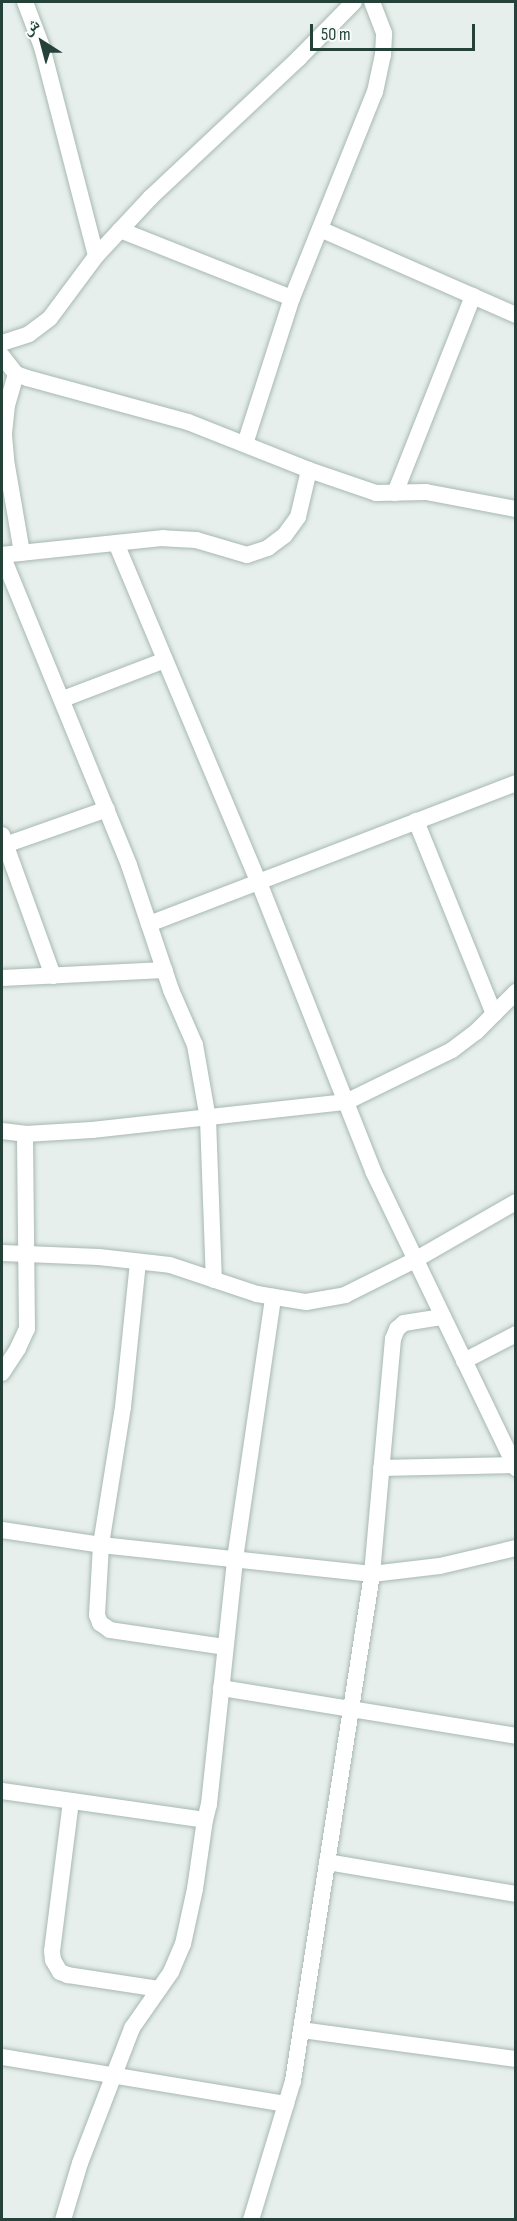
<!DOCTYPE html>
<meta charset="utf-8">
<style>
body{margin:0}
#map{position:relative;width:517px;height:2221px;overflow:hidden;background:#e6efeb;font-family:"Sofia Sans Condensed","Noto Naskh Arabic",sans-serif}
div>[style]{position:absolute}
.roads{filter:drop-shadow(0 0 2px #a8b8b2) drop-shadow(0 0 2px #a8b8b2)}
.minor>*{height:16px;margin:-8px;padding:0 8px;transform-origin:8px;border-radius:8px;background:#fff}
span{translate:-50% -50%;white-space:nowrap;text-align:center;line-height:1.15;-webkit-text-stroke:4.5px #f7fbf9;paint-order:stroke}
.frame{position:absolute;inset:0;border:3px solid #24423a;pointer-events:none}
.north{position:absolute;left:12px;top:12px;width:60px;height:60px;-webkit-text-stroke:4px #f7fbf9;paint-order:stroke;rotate:324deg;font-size:16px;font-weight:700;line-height:24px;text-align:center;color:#24423a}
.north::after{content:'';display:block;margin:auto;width:21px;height:27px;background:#24423a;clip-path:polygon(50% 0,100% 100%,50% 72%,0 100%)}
.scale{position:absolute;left:310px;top:24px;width:165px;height:27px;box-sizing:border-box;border:3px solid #24423a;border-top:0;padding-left:8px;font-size:18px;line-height:21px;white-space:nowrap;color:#24423a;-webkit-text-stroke:4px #f7fbf9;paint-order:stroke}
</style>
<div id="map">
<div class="roads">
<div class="minor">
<i style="left:25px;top:2px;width:48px;rotate:69.3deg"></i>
<i style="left:42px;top:47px;width:216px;rotate:75.5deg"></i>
<i style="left:320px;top:229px;width:214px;rotate:23.7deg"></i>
<i style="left:120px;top:230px;width:185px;rotate:21.6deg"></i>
<i style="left:2px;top:343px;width:28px;rotate:-18deg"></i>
<i style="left:29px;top:334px;width:26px;rotate:-37deg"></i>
<i style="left:50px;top:318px;width:77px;rotate:-53.4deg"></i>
<i style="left:96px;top:256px;width:81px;rotate:-47deg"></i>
<i style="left:151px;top:197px;width:203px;rotate:-43.2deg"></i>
<i style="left:299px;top:58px;width:78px;rotate:-45.5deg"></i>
<i style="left:2px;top:356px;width:23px;rotate:52deg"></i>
<i style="left:16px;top:374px;width:12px;rotate:20deg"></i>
<i style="left:27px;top:378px;width:167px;rotate:15.3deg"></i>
<i style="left:188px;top:422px;width:130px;rotate:21.6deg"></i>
<i style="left:309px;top:470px;width:48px;rotate:103.2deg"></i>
<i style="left:298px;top:517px;width:22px;rotate:126deg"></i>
<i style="left:285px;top:535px;width:21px;rotate:143deg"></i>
<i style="left:268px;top:548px;width:22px;rotate:162deg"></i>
<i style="left:247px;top:555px;width:53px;rotate:-163.6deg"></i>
<i style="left:196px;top:540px;width:33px;rotate:-177deg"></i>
<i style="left:163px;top:538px;width:162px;rotate:174deg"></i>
<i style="left:16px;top:374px;width:32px;rotate:106deg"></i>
<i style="left:7px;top:405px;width:30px;rotate:96deg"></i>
<i style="left:4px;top:435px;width:25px;rotate:85deg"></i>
<i style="left:6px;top:460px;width:94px;rotate:80.2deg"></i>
<i style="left:245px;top:444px;width:153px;rotate:-72.2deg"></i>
<i style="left:292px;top:298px;width:222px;rotate:-68.1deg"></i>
<i style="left:375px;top:92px;width:38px;rotate:-78deg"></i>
<i style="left:383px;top:55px;width:22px;rotate:-87deg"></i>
<i style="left:384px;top:33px;width:33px;rotate:-111deg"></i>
<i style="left:309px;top:470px;width:71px;rotate:18.9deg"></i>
<i style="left:376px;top:493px;width:50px;rotate:-1.1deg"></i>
<i style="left:426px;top:492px;width:92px;rotate:10.7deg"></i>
<i style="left:395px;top:493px;width:212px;rotate:-68.4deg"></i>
<i style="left:116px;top:543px;width:366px;rotate:67.2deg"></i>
<i style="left:258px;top:880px;width:313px;rotate:68.4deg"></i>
<i style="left:373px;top:1171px;width:330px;rotate:64.3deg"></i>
<i style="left:2px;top:555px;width:335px;rotate:67.7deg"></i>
<i style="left:129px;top:865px;width:132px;rotate:71.4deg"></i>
<i style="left:171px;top:990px;width:60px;rotate:66.4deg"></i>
<i style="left:195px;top:1045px;width:75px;rotate:80deg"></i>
<i style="left:208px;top:1119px;width:161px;rotate:87.9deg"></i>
<i style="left:63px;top:699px;width:109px;rotate:-20.9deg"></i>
<i style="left:416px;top:821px;width:208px;rotate:68deg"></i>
<i style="left:2px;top:835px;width:150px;rotate:70.1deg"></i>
<i style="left:5px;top:845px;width:108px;rotate:-19.4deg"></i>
<i style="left:149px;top:924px;width:393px;rotate:-21deg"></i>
<i style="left:2px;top:978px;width:163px;rotate:-2.8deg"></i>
<i style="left:2px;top:1131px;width:23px;rotate:7deg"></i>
<i style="left:25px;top:1134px;width:67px;rotate:-3.4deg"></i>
<i style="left:92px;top:1130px;width:256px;rotate:-6.3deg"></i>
<i style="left:346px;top:1102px;width:118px;rotate:-26.1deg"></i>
<i style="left:452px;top:1050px;width:30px;rotate:-37deg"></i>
<i style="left:476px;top:1032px;width:57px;rotate:-45deg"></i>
<i style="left:2px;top:1253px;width:97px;rotate:2.4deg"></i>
<i style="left:99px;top:1257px;width:71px;rotate:6.4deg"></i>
<i style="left:170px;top:1265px;width:92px;rotate:18.4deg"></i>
<i style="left:257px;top:1294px;width:50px;rotate:9.3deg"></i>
<i style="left:306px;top:1302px;width:40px;rotate:-10deg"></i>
<i style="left:345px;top:1295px;width:78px;rotate:-26.6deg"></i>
<i style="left:415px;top:1260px;width:116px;rotate:-29.9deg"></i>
<i style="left:138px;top:1262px;width:146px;rotate:95.9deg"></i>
<i style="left:123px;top:1407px;width:140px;rotate:99.1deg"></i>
<i style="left:101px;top:1545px;width:70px;rotate:93.3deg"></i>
<i style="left:97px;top:1615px;width:9px;rotate:69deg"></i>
<i style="left:100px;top:1623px;width:12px;rotate:35deg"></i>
<i style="left:110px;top:1630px;width:116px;rotate:8.4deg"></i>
<i style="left:464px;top:1361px;width:59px;rotate:-27.4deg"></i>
<i style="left:2px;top:1373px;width:30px;rotate:-57deg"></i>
<i style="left:18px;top:1348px;width:21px;rotate:-65deg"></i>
<i style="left:27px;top:1329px;width:195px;rotate:-90.6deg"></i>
<i style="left:381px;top:1468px;width:135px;rotate:-1.3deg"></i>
<i style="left:2px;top:1530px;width:100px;rotate:8.6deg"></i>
<i style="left:101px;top:1545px;width:273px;rotate:6.1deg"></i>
<i style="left:372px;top:1574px;width:68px;rotate:-6.7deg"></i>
<i style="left:440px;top:1566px;width:78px;rotate:-13.3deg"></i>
<i style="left:221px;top:1688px;width:299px;rotate:9.2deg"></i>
<i style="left:2px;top:1791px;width:205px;rotate:8.1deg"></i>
<i style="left:205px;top:1820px;width:16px;rotate:-76deg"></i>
<i style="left:209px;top:1804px;width:246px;rotate:-83.9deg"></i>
<i style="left:235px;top:1559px;width:265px;rotate:-81.7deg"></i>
<i style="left:71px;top:1801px;width:151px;rotate:97.2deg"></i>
<i style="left:52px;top:1951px;width:9px;rotate:84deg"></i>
<i style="left:53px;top:1960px;width:14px;rotate:60deg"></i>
<i style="left:60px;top:1972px;width:9px;rotate:21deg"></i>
<i style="left:68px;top:1975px;width:92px;rotate:8.7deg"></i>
<i style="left:327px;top:1862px;width:192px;rotate:9.6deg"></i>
<i style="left:301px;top:2030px;width:217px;rotate:7.7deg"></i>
<i style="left:2px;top:2057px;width:288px;rotate:9.4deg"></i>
<i style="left:63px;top:2220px;width:59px;rotate:-73.4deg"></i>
<i style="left:80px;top:2163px;width:145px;rotate:-68.9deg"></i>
<i style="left:132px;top:2028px;width:68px;rotate:-55.1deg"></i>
<i style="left:171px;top:1972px;width:30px;rotate:-67deg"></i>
<i style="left:183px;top:1944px;width:56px;rotate:-77.7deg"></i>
<i style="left:195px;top:1889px;width:70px;rotate:-81.8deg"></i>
<i style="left:251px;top:2220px;width:145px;rotate:-73.2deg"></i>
<i style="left:293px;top:2081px;width:513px;rotate:-81.14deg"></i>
<i style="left:372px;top:1574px;width:236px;rotate:-84.9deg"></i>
<i style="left:393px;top:1339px;width:11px;rotate:-68deg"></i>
<i style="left:397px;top:1329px;width:9px;rotate:-41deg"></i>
<i style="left:404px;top:1323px;width:39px;rotate:-9deg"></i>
</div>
</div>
<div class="frame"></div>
<div class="north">ش</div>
<div class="scale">50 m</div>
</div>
